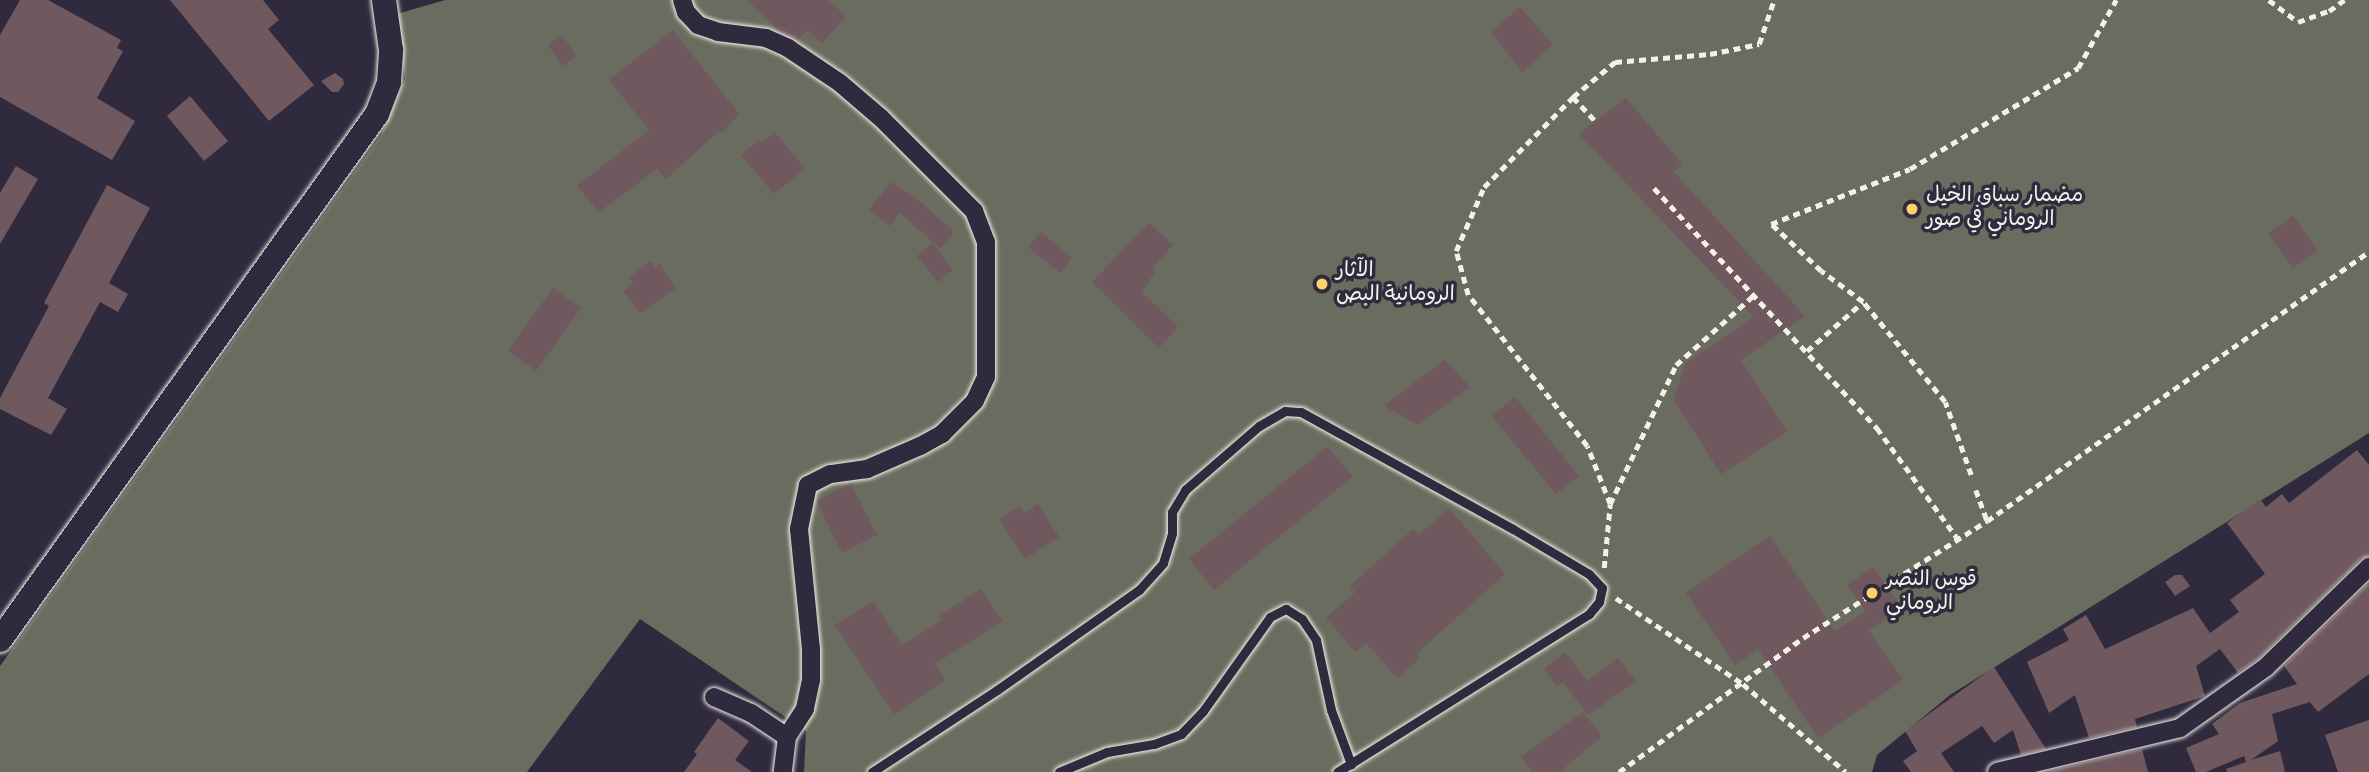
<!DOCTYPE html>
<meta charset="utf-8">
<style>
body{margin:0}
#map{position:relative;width:2369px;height:772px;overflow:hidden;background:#2f2a3d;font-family:Dekko,"Playpen Sans Arabic",sans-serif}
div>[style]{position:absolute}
.green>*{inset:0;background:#696c5e}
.building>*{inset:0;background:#6f595f}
.path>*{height:4.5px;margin-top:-2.25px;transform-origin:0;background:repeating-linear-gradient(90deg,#f4f1e8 0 7px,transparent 0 12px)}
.roads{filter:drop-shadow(0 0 2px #f4f1e8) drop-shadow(0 0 2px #f4f1e8)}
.service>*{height:9px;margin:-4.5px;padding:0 4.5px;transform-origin:4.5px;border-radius:4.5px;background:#2f2a3d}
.minor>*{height:18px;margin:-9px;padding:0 9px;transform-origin:9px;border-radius:9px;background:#2f2a3d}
.secondary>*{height:24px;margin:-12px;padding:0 12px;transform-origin:12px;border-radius:12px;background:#2f2a3d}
.dots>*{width:19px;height:19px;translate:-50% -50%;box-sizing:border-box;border:4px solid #2f2a3d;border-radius:50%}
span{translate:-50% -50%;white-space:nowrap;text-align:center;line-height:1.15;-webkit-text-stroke:7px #2f2a3d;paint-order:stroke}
.poi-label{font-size:21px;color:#f4f1e8}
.left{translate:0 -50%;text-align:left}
</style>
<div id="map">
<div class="green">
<i style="clip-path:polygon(445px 0,2369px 0,2369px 433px,1950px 695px,1877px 755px,1872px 772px,804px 772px,806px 731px,640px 619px,527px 772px,0 772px,0 666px,381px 135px,405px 79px,397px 14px)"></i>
</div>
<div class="building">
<i style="clip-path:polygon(20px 0,48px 0,121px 40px,117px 48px,123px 51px,97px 98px,135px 121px,112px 160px,0 97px,0 35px)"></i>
<i style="clip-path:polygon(170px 0,263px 0,279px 20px,268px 29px,314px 85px,269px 121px)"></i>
<i style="clip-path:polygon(747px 0,828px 0,846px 16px,822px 43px,807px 30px,798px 41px,781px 33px)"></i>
<i style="clip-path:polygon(1520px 7px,1553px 45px,1522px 72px,1491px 32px)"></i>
<i style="clip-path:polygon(673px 30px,739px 114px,722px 133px,720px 130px,666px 179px,657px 169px,599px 212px,577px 186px,649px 130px,609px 80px)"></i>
<i style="clip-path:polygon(562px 35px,576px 56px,562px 66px,548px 45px)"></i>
<i style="clip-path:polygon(335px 73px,343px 79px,344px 84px,338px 92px,332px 92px,321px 81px)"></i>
<i style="clip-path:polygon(190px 96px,228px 141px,204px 161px,167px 116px)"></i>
<i style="clip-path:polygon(1626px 98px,1682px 164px,1673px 171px,1805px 316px,1741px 360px,1787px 432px,1721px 474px,1673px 399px,1686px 363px,1754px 317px,1579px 134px)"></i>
<i style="clip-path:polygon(775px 133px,805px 168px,774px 194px,741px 155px,759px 140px,762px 143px)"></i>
<i style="clip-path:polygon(16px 166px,38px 179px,0 244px,0 193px)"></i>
<i style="clip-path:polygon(891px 182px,917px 199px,954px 232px,940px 248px,900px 213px,890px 226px,869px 210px)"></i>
<i style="clip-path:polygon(107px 185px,150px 208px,109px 283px,128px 294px,118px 312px,100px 302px,48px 398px,67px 409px,51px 435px,0 409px,0 398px,49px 306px,44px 303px)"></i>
<i style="clip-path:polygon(2293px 216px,2318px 250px,2293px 268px,2268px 233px)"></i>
<i style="clip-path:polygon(1149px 223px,1173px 245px,1154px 266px,1154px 273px,1142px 292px,1178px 327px,1159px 348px,1092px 282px)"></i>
<i style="clip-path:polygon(1041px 232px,1072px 258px,1060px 273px,1028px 247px)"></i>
<i style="clip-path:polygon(933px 243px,953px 270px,938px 282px,917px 256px)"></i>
<i style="clip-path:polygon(651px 261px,655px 268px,660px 264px,676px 288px,640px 313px,623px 291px,634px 283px,629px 277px)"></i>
<i style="clip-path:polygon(553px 288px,581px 308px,536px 371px,508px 351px)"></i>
<i style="clip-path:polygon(1445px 359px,1470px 387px,1418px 425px,1384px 406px)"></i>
<i style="clip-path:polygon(1515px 397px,1579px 476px,1556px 494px,1492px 416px)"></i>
<i style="clip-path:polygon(1327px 447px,1353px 476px,1214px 590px,1189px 559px)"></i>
<i style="clip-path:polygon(2357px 450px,2369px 465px,2369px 556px,2361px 559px,2259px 658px,2238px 673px,2220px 649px,2196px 666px,2205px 696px,2135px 719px,2137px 727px,2089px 738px,2075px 695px,2049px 713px,2027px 662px,2069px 640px,2063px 629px,2086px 615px,2105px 649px,2193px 608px,2210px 633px,2239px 612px,2230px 600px,2265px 574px,2227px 523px,2260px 499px,2266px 507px,2282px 494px,2289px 503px)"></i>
<i style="clip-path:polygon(851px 483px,877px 535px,842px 553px,816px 501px)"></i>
<i style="clip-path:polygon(1038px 504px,1059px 537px,1025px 559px,999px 519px,1020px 506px,1024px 513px)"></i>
<i style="clip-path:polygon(1449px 508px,1505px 574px,1416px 654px,1420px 658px,1398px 678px,1366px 643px,1356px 652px,1326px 618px,1355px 592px,1350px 586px,1413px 529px,1419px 535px)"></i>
<i style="clip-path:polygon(1770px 536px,1835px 631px,1866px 611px,1847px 585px,1873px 567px,1902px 608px,1869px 631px,1903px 680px,1818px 738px,1758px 649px,1735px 665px,1686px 593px)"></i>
<i style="clip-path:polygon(2175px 575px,2182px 575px,2190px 586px,2175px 596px,2165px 582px)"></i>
<i style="clip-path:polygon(2369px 583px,2369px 674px,2318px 712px,2310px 702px,2272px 714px,2278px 741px,2251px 760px,2280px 751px,2285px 772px,2227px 772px,2226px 769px,2246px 762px,2244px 756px,2206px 772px,2196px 772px,2186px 748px,2219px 734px,2212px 724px,2240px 703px,2297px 684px,2284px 666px)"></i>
<i style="clip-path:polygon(981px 589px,1002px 621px,935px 664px,946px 680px,894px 714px,835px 625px,873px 601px,902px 645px,942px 620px,939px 616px)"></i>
<i style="clip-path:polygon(1565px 652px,1587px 681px,1618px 658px,1636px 681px,1588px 715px,1563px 682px,1557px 686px,1544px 669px)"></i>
<i style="clip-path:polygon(1994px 667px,2046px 749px,2021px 755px,2013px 730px,1994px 743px,1982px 726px,1941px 753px,1954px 772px,1911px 772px,1903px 761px,1917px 751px,1905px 731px)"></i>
<i style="clip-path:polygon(1583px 712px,1602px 736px,1560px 772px,1532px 772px,1521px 757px)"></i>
<i style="clip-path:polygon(718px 718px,749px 741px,735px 760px,752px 772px,684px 772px,697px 754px,694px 752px)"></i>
<i style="clip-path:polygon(2369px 720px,2369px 772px,2338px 772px,2325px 735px)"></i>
<i style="clip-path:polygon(2142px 749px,2148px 772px,2046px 772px)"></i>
</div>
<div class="path">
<i style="left:2269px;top:0;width:36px;rotate:37deg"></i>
<i style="left:2298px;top:22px;width:33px;rotate:-20deg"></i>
<i style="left:2329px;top:11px;width:19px;rotate:-36deg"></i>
<i style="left:1573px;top:97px;width:35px;rotate:47deg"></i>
<i style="left:1654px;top:188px;width:328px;rotate:47.1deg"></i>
<i style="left:1877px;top:428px;width:137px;rotate:53.9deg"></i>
<i style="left:1807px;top:351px;width:74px;rotate:-41.2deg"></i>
<i style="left:1971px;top:475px;width:77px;rotate:-109.6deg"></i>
<i style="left:1945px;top:402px;width:129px;rotate:-129.4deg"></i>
<i style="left:1863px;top:302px;width:52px;rotate:-143.6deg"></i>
<i style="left:1821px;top:271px;width:69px;rotate:-136.8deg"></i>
<i style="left:1771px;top:224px;width:149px;rotate:-21.6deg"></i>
<i style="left:1910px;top:169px;width:196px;rotate:-31deg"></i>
<i style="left:2078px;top:68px;width:78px;rotate:-60.8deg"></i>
<i style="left:1976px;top:490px;width:33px;rotate:70deg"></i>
<i style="left:1610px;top:504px;width:62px;rotate:-111.6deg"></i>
<i style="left:1587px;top:446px;width:192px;rotate:-128.2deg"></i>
<i style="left:1468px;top:295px;width:46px;rotate:-105.3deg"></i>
<i style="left:1456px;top:251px;width:70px;rotate:-66.4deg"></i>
<i style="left:1484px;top:187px;width:127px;rotate:-45.3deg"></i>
<i style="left:1573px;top:97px;width:55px;rotate:-39.8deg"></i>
<i style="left:1615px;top:62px;width:95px;rotate:-4.8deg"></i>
<i style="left:1710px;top:54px;width:50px;rotate:-11.5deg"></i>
<i style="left:1759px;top:44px;width:46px;rotate:-71.2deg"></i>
<i style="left:1604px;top:568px;width:64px;rotate:-84.6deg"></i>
<i style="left:1610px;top:504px;width:154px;rotate:-64.6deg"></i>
<i style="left:1676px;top:365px;width:106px;rotate:-41.9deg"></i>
<i style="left:1616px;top:598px;width:153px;rotate:34.1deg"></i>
<i style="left:1743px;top:684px;width:135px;rotate:40.5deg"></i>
<i style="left:1619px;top:772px;width:228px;rotate:-36.1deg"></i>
<i style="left:1803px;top:638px;width:218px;rotate:-32.5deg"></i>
<i style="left:1987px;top:521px;width:467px;rotate:-35.2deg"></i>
</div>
<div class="roads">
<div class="service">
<i style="left:872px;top:772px;width:149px;rotate:-33.3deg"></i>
<i style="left:997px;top:690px;width:174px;rotate:-35.2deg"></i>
<i style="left:1139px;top:590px;width:36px;rotate:-48deg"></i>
<i style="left:1163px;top:563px;width:31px;rotate:-73deg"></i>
<i style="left:1172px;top:533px;width:21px;rotate:-90deg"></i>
<i style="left:1172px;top:512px;width:26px;rotate:-59deg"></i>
<i style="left:1185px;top:490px;width:98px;rotate:-40.9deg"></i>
<i style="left:1259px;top:426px;width:30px;rotate:-30deg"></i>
<i style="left:1285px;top:411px;width:16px;rotate:4deg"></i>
<i style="left:1301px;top:412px;width:242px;rotate:28.9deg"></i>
<i style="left:1513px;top:529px;width:88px;rotate:30.6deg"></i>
<i style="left:1589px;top:574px;width:19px;rotate:47deg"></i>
<i style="left:1602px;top:588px;width:14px;rotate:102deg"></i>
<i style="left:1599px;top:602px;width:16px;rotate:130deg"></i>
<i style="left:1589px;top:614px;width:297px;rotate:147.9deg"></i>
<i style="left:1059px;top:772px;width:52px;rotate:-22.6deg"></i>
<i style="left:1107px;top:752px;width:48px;rotate:-9.7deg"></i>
<i style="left:1154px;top:744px;width:29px;rotate:-20deg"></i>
<i style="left:1181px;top:734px;width:32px;rotate:-46deg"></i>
<i style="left:1203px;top:711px;width:115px;rotate:-54.5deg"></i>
<i style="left:1270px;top:617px;width:18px;rotate:-27deg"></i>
<i style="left:1286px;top:609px;width:19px;rotate:32deg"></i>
<i style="left:1302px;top:619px;width:25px;rotate:56deg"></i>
<i style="left:1316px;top:640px;width:72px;rotate:77.9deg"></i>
<i style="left:1331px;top:710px;width:58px;rotate:69.7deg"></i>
</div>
<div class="minor">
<i style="left:682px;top:0;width:13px;rotate:72deg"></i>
<i style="left:686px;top:12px;width:18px;rotate:47deg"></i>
<i style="left:698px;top:25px;width:21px;rotate:19deg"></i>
<i style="left:718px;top:32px;width:48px;rotate:7.1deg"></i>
<i style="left:766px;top:38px;width:24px;rotate:24deg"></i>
<i style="left:788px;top:48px;width:63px;rotate:33.9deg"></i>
<i style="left:840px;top:83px;width:54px;rotate:40.5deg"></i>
<i style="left:881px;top:118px;width:132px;rotate:45deg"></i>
<i style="left:974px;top:211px;width:33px;rotate:69deg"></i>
<i style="left:986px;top:242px;width:135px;rotate:90deg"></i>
<i style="left:986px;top:377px;width:26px;rotate:115deg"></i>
<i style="left:975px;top:401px;width:47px;rotate:135deg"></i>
<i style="left:942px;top:434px;width:25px;rotate:151deg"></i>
<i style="left:920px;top:446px;width:58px;rotate:156.5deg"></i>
<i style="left:867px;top:469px;width:37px;rotate:172deg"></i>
<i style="left:830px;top:474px;width:25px;rotate:153deg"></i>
<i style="left:808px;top:485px;width:45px;rotate:101.6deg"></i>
<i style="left:799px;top:529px;width:121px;rotate:84.3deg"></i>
<i style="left:811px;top:649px;width:31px;rotate:90deg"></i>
<i style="left:811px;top:680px;width:30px;rotate:102deg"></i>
<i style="left:805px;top:709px;width:33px;rotate:123deg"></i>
<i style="left:787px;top:737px;width:35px;rotate:97deg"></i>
<i style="left:714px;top:697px;width:40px;rotate:23.4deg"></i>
<i style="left:751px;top:713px;width:43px;rotate:33.7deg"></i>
<i style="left:1997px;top:772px;width:188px;rotate:-13.5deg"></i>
<i style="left:2180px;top:728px;width:105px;rotate:-35.3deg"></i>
<i style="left:2266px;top:667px;width:144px;rotate:-44.2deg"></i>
</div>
<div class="secondary">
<i style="left:0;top:640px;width:647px;rotate:-54.37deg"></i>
<i style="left:377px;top:114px;width:34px;rotate:-69deg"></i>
<i style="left:389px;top:82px;width:32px;rotate:-86deg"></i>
<i style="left:391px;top:50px;width:50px;rotate:-98deg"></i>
</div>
</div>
<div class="dots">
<i style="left:1912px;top:209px;background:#ffd166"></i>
<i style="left:1322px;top:284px;background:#ffd166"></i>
<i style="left:1872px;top:593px;background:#ffd166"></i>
</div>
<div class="poi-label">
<span class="left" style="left:1926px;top:209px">مضمار سباق الخيل<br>الروماني في صور</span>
<span class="left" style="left:1336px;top:284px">الآثار<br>الرومانية البص</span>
<span class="left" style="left:1886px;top:593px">قوس النصر<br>الروماني</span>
</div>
</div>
